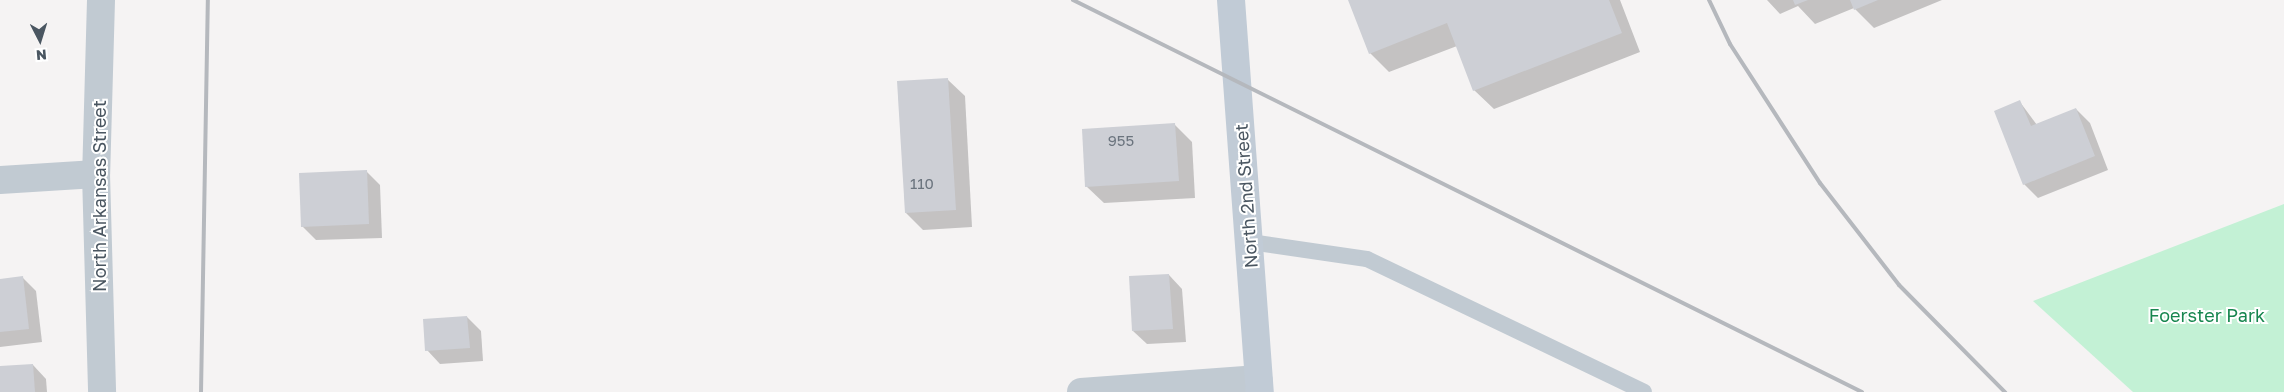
<!DOCTYPE html>
<style>
body{margin:0}
#map{position:relative;width:2284px;height:392px;overflow:hidden;background:#f5f3f3;font-family:"Golos Text",sans-serif}
div>[style]{position:absolute}
.green>*{inset:0;background:#c3f1d5}
.shadow>*{inset:0;background:#0003}
.building>*{inset:0;background:#cdcfd5}
.service>*{height:16px;margin:-8px;padding:0 8px;transform-origin:8px;border-radius:8px;background:#c1cad2}
.minor>*{height:28px;margin:-14px;padding:0 14px;transform-origin:14px;border-radius:14px;background:#c1cad2}
.secondary>*{height:28px;margin:-14px;padding:0 14px;transform-origin:14px;border-radius:14px;background:#c1cbd6}
.rail>*{height:4px;margin:-2px;padding:0 2px;transform-origin:2px;border-radius:2px;background:#b5b8bd}
span{translate:-50% -50%;white-space:nowrap;text-align:center;line-height:1.15;-webkit-text-stroke:4px #fff;paint-order:stroke}
.number-label{font-size:15px;color:#6b747e}
.number-label span{-webkit-text-stroke-width:0}
.street-label{font-size:18px;color:#4a5661}
.park-label{font-size:18px;color:#17864f}
.north{position:absolute;left:15px;top:15px;width:50px;height:50px;-webkit-text-stroke:4px #fff;paint-order:stroke;rotate:175deg;font-size:14px;font-weight:700;line-height:20px;text-align:center;color:#4a5661}
.north::after{content:'';display:block;margin:auto;width:18px;height:22px;background:#4a5661;clip-path:polygon(50% 0,100% 100%,50% 72%,0 100%)}
</style>
<div id="map">
<div class="green">
<i style="clip-path:polygon(2284px 204px,2284px 392px,2133px 392px,2033px 301px)"></i>
</div>
<div class="shadow">
<i style="clip-path:polygon(1349px 0,1620px 0,1640px 52px,1494px 109px,1474px 90px,1457px 46px,1389px 72px,1370px 53px)"></i>
<i style="clip-path:polygon(1767px 0,1942px 0,1874px 28px,1854px 8px,1815px 24px,1798px 6px,1780px 14px)"></i>
<i style="clip-path:polygon(947px 79px,965px 96px,972px 227px,923px 230px,906px 213px)"></i>
<i style="clip-path:polygon(2020px 102px,2037px 125px,2076px 109px,2090px 123px,2108px 170px,2038px 198px,2024px 184px)"></i>
<i style="clip-path:polygon(1174px 124px,1192px 142px,1195px 198px,1104px 203px,1086px 186px)"></i>
<i style="clip-path:polygon(367px 172px,380px 185px,382px 238px,316px 240px,302px 226px)"></i>
<i style="clip-path:polygon(1169px 275px,1182px 289px,1186px 342px,1147px 344px,1133px 331px)"></i>
<i style="clip-path:polygon(22px 277px,36px 291px,42px 342px,0 347px,0 280px)"></i>
<i style="clip-path:polygon(467px 317px,481px 331px,483px 361px,440px 364px,427px 350px)"></i>
<i style="clip-path:polygon(33px 365px,46px 379px,47px 392px,0 392px,0 367px)"></i>
</div>
<div class="building">
<i style="clip-path:polygon(1348px 0,1609px 0,1622px 33px,1473px 91px,1447px 23px,1369px 54px)"></i>
<i style="clip-path:polygon(1793px 0,1808px 0,1795px 5px)"></i>
<i style="clip-path:polygon(1850px 0,1878px 0,1854px 10px)"></i>
<i style="clip-path:polygon(948px 78px,956px 210px,905px 213px,897px 81px)"></i>
<i style="clip-path:polygon(2020px 100px,2031px 126px,2076px 108px,2095px 156px,2023px 185px,1994px 111px)"></i>
<i style="clip-path:polygon(1175px 123px,1179px 181px,1085px 187px,1082px 129px)"></i>
<i style="clip-path:polygon(367px 170px,369px 224px,301px 227px,299px 173px)"></i>
<i style="clip-path:polygon(1169px 274px,1173px 329px,1132px 331px,1129px 276px)"></i>
<i style="clip-path:polygon(23px 276px,29px 329px,0 332px,0 279px)"></i>
<i style="clip-path:polygon(467px 316px,470px 348px,425px 351px,423px 319px)"></i>
<i style="clip-path:polygon(33px 364px,35px 392px,0 392px,0 366px)"></i>
</div>
<div class="service">
<i style="left:1250px;top:242px;width:118px;rotate:8.3deg"></i>
<i style="left:1367px;top:259px;width:307px;rotate:25.6deg"></i>
</div>
<div class="minor">
<i style="left:101px;top:0;width:174px;rotate:91.6deg"></i>
<i style="left:96px;top:174px;width:218px;rotate:88.4deg"></i>
<i style="left:0;top:180px;width:96px;rotate:-3.6deg"></i>
<i style="left:1081px;top:392px;width:178px;rotate:-4.2deg"></i>
</div>
<div class="secondary">
<i style="left:1231px;top:0;width:393px;rotate:85.8deg"></i>
</div>
<div class="rail">
<i style="left:1073px;top:0;width:881px;rotate:26.42deg"></i>
<i style="left:1709px;top:0;width:49px;rotate:64.5deg"></i>
<i style="left:1730px;top:44px;width:166px;rotate:57.1deg"></i>
<i style="left:1820px;top:183px;width:129px;rotate:52.2deg"></i>
<i style="left:1899px;top:285px;width:151px;rotate:45.3deg"></i>
<i style="left:201px;top:392px;width:392px;rotate:-89deg"></i>
</div>
<div class="number-label">
<span style="left:1121px;top:141px">955</span>
<span style="left:922px;top:184px">110</span>
</div>
<div class="street-label">
<span style="left:99px;top:196px;rotate:-90deg">North Arkansas Street</span>
<span style="left:1246px;top:196px;rotate:-94deg">North 2nd Street</span>
</div>
<div class="park-label">
<span style="left:2207px;top:315px">Foerster Park</span>
</div>
<div class="north">N</div>
</div>
